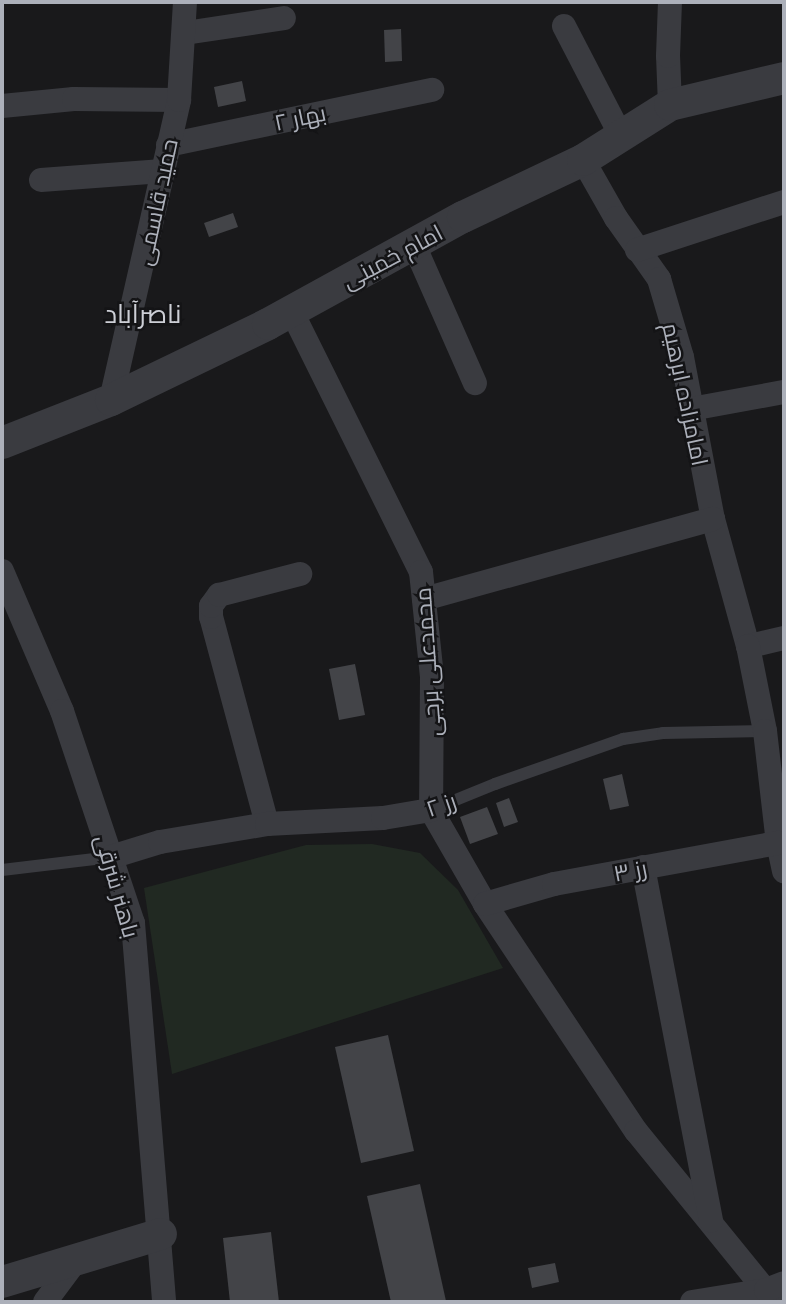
<!DOCTYPE html>
<meta charset="utf-8">
<style>
body{margin:0}
#map{position:relative;width:786px;height:1304px;overflow:hidden;background:#19191b;font-family:Lato,Cairo,sans-serif}
div>[style]{position:absolute}
.green>*{inset:0;background:#212922}
.building>*{inset:0;background:#434448}
.service>*{height:12px;margin:-6px;padding:0 6px;transform-origin:6px;border-radius:6px;background:#3a3b40}
.minor>*{height:24px;margin:-12px;padding:0 12px;transform-origin:12px;border-radius:12px;background:#3a3b40}
.tertiary>*{height:32px;margin:-16px;padding:0 16px;transform-origin:16px;border-radius:16px;background:#3a3b40}
span{translate:-50% -50%;white-space:nowrap;text-align:center;line-height:1.15;-webkit-text-stroke:5px #141416;paint-order:stroke}
.street-label{font-size:23px;color:#acb0ba}
.quarter-label{font-size:26px;color:#cdcfd6}
.frame{position:absolute;inset:0;border:4px solid #acb0ba;pointer-events:none}
</style>
<div id="map">
<div class="green">
<i style="clip-path:polygon(372px 844px,420px 853px,458px 890px,503px 968px,172px 1074px,144px 888px,306px 845px)"></i>
</div>
<div class="building">
<i style="clip-path:polygon(401px 29px,402px 61px,385px 62px,384px 30px)"></i>
<i style="clip-path:polygon(242px 81px,246px 101px,218px 107px,214px 87px)"></i>
<i style="clip-path:polygon(233px 213px,238px 227px,209px 237px,204px 223px)"></i>
<i style="clip-path:polygon(355px 664px,365px 715px,339px 720px,329px 669px)"></i>
<i style="clip-path:polygon(622px 774px,629px 806px,610px 810px,603px 779px)"></i>
<i style="clip-path:polygon(509px 798px,518px 822px,504px 827px,496px 803px)"></i>
<i style="clip-path:polygon(487px 807px,498px 834px,470px 844px,460px 817px)"></i>
<i style="clip-path:polygon(388px 1035px,414px 1151px,361px 1163px,335px 1047px)"></i>
<i style="clip-path:polygon(420px 1184px,446px 1301px,391px 1302px,367px 1196px)"></i>
<i style="clip-path:polygon(271px 1232px,279px 1302px,230px 1302px,223px 1238px)"></i>
<i style="clip-path:polygon(555px 1263px,559px 1282px,532px 1288px,528px 1268px)"></i>
</div>
<div class="service">
<i style="left:431px;top:810px;width:69px;rotate:-22.1deg"></i>
<i style="left:495px;top:784px;width:136px;rotate:-19.4deg"></i>
<i style="left:623px;top:739px;width:40px;rotate:-8.5deg"></i>
<i style="left:663px;top:733px;width:102px;rotate:-1.1deg"></i>
<i style="left:2px;top:870px;width:110px;rotate:-6.8deg"></i>
</div>
<div class="minor">
<i style="left:564px;top:26px;width:124px;rotate:62.6deg"></i>
<i style="left:185px;top:33px;width:100px;rotate:-8.6deg"></i>
<i style="left:670px;top:105px;width:49px;rotate:-92.3deg"></i>
<i style="left:668px;top:56px;width:54px;rotate:-87.9deg"></i>
<i style="left:2px;top:106px;width:72px;rotate:-5.6deg"></i>
<i style="left:74px;top:99px;width:105px;rotate:0.5deg"></i>
<i style="left:168px;top:145px;width:270px;rotate:-11.8deg"></i>
<i style="left:583px;top:160px;width:67px;rotate:60.4deg"></i>
<i style="left:616px;top:218px;width:75px;rotate:54.8deg"></i>
<i style="left:659px;top:279px;width:81px;rotate:73.6deg"></i>
<i style="left:682px;top:357px;width:165px;rotate:79.2deg"></i>
<i style="left:713px;top:519px;width:132px;rotate:74.6deg"></i>
<i style="left:41px;top:180px;width:122px;rotate:-4.2deg"></i>
<i style="left:414px;top:245px;width:151px;rotate:66.2deg"></i>
<i style="left:637px;top:250px;width:155px;rotate:-18.1deg"></i>
<i style="left:291px;top:310px;width:292px;rotate:63.6deg"></i>
<i style="left:421px;top:572px;width:105px;rotate:84deg"></i>
<i style="left:432px;top:676px;width:134px;rotate:90.4deg"></i>
<i style="left:431px;top:810px;width:108px;rotate:60.1deg"></i>
<i style="left:485px;top:904px;width:273px;rotate:56.4deg"></i>
<i style="left:636px;top:1131px;width:220px;rotate:50.9deg"></i>
<i style="left:111px;top:400px;width:308px;rotate:-77.2deg"></i>
<i style="left:179px;top:100px;width:98px;rotate:-86.5deg"></i>
<i style="left:691px;top:409px;width:95px;rotate:-10.4deg"></i>
<i style="left:2px;top:571px;width:152px;rotate:66.8deg"></i>
<i style="left:62px;top:711px;width:224px;rotate:71.5deg"></i>
<i style="left:133px;top:923px;width:380px;rotate:85.3deg"></i>
<i style="left:424px;top:599px;width:300px;rotate:-15.5deg"></i>
<i style="left:784px;top:638px;width:37px;rotate:167deg"></i>
<i style="left:748px;top:646px;width:87px;rotate:78.7deg"></i>
<i style="left:765px;top:731px;width:113px;rotate:83.4deg"></i>
<i style="left:778px;top:843px;width:29px;rotate:78deg"></i>
<i style="left:267px;top:824px;width:214px;rotate:-105.1deg"></i>
<i style="left:211px;top:617px;width:11px;rotate:-90deg"></i>
<i style="left:211px;top:606px;width:14px;rotate:-54deg"></i>
<i style="left:219px;top:595px;width:84px;rotate:-14.5deg"></i>
<i style="left:111px;top:857px;width:51px;rotate:-17deg"></i>
<i style="left:160px;top:842px;width:109px;rotate:-9.5deg"></i>
<i style="left:267px;top:824px;width:116px;rotate:-3deg"></i>
<i style="left:383px;top:818px;width:49px;rotate:-9.5deg"></i>
<i style="left:643px;top:867px;width:360px;rotate:79.1deg"></i>
<i style="left:485px;top:904px;width:72px;rotate:-16.2deg"></i>
<i style="left:554px;top:884px;width:228px;rotate:-10.4deg"></i>
<i style="left:45px;top:1302px;width:54px;rotate:-53.3deg"></i>
<i style="left:692px;top:1302px;width:75px;rotate:-9.2deg"></i>
<i style="left:766px;top:1290px;width:19px;rotate:-21deg"></i>
</div>
<div class="tertiary">
<i style="left:2px;top:443px;width:117px;rotate:-21.5deg"></i>
<i style="left:111px;top:400px;width:174px;rotate:-25.8deg"></i>
<i style="left:268px;top:324px;width:222px;rotate:-28.8deg"></i>
<i style="left:463px;top:217px;width:133px;rotate:-25.4deg"></i>
<i style="left:583px;top:160px;width:103px;rotate:-32.3deg"></i>
<i style="left:670px;top:105px;width:117px;rotate:-13.3deg"></i>
<i style="left:2px;top:1282px;width:166px;rotate:-16.8deg"></i>
</div>
<div class="street-label">
<span style="left:300px;top:117px;rotate:-12deg">بهار ۲</span>
<span style="left:156px;top:202px;rotate:-78deg">حمید قاسمی</span>
<span style="left:392px;top:256px;rotate:-28deg">امام خمینی</span>
<span style="left:686px;top:394px;rotate:78deg">امامزاده ابرهیم</span>
<span style="left:427px;top:662px;rotate:-94deg">محمدعلی برجی</span>
<span style="left:441px;top:804px;rotate:-19deg">رز ۲</span>
<span style="left:630px;top:870px;rotate:-11deg">رز ۳</span>
<span style="left:118px;top:886px;rotate:74deg">باهنر شرقی</span>
</div>
<div class="quarter-label">
<span style="left:143px;top:314px">ناصرآباد</span>
</div>
<div class="frame"></div>
</div>
